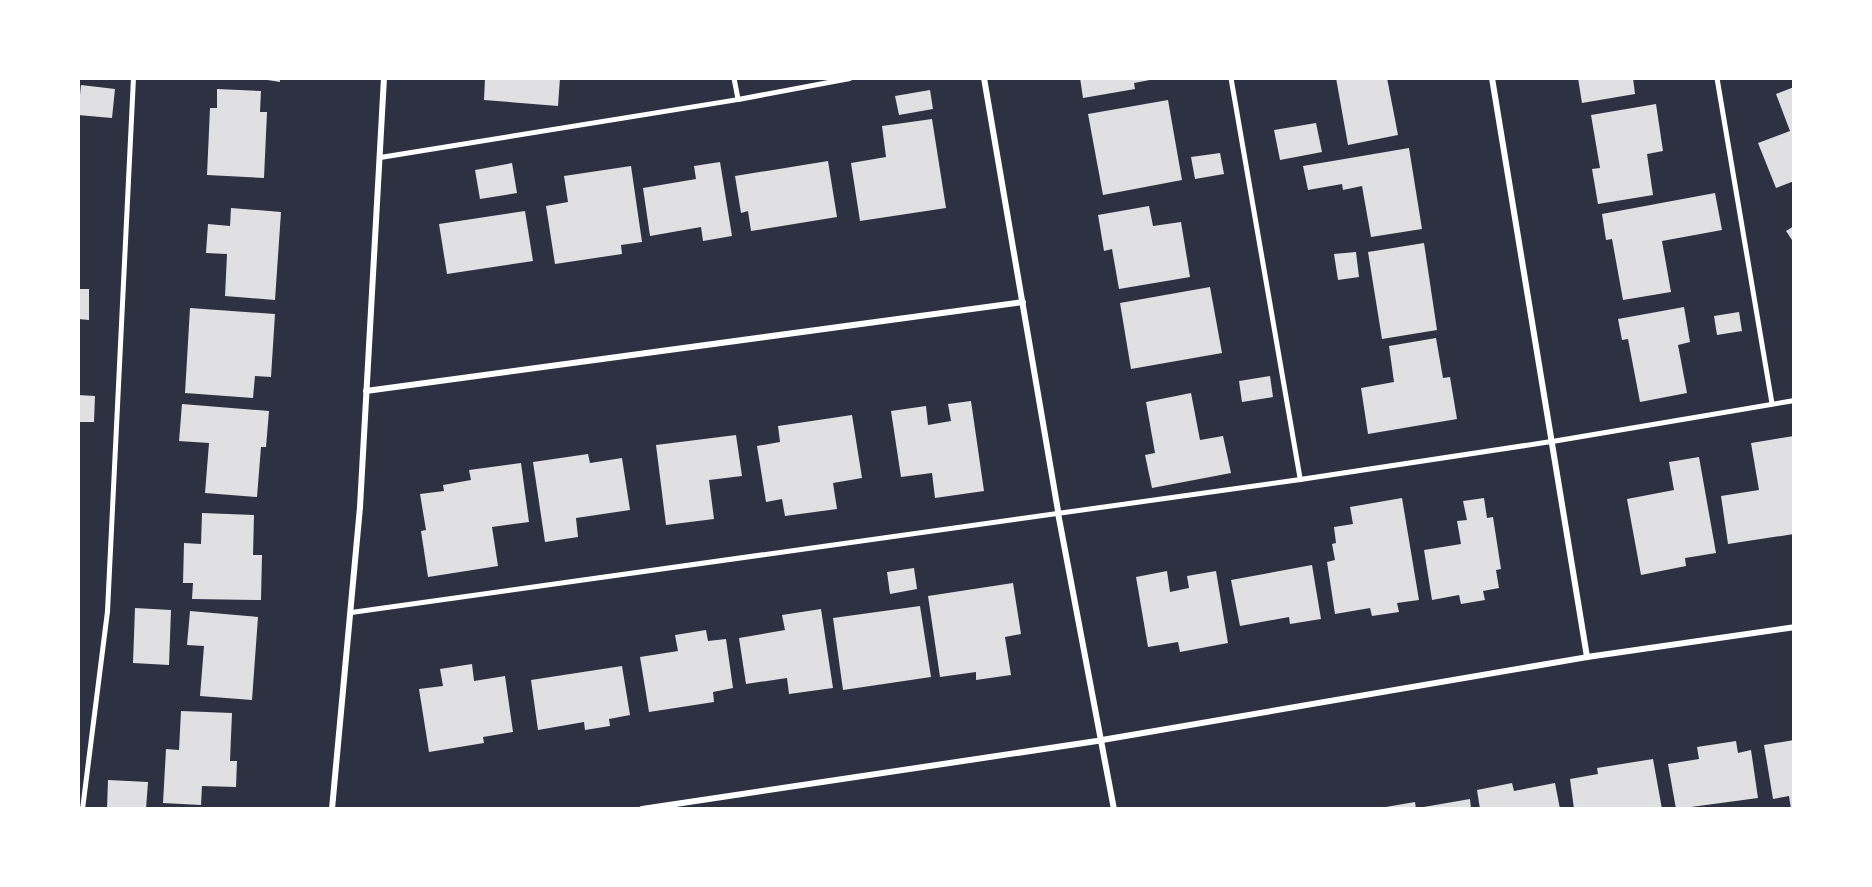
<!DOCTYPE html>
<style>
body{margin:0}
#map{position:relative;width:1872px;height:887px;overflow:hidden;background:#2d3142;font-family:Inter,sans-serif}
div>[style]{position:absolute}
.building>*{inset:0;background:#e0e0e3}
.service>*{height:4.5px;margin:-2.25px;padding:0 2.25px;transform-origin:2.25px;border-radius:2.25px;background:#fff}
.minor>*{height:6px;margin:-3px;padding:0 3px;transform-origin:3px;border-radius:3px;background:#fff}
span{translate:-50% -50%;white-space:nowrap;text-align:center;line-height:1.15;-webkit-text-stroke:5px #fff;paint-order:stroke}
.frame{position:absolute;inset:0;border:80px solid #fff;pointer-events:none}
</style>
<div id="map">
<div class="building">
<i style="clip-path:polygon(255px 78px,280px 78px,280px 82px)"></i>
<i style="clip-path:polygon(485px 78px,560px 78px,558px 106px,484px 100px)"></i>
<i style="clip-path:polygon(1080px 78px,1154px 78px,1155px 79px,1134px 83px,1135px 89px,1083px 98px)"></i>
<i style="clip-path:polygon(1336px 78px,1387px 78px,1398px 135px,1348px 145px)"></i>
<i style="clip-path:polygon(1578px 78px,1633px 78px,1635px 94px,1582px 103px)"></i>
<i style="clip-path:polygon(81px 85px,115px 89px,112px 118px,78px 115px)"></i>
<i style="clip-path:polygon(1794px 87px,1794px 181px,1776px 188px,1758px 143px,1790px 131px,1776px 94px)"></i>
<i style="clip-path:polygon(217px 89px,261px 91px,260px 112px,267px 112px,264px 178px,207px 175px,210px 108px,217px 108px)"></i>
<i style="clip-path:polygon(930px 90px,933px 109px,899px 115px,895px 96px)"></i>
<i style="clip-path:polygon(1168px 100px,1182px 180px,1103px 195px,1088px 114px)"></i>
<i style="clip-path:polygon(1656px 104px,1663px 151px,1647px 154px,1653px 195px,1598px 204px,1592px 169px,1600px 168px,1591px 115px)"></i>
<i style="clip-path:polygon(932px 119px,946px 208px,860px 221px,851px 163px,886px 157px,882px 126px)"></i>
<i style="clip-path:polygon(1316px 123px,1322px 152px,1280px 160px,1274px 130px)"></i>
<i style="clip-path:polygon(1409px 148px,1422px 229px,1371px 237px,1362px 186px,1343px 190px,1342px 184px,1308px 190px,1303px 166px)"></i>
<i style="clip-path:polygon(1220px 153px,1224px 174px,1195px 179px,1191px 157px)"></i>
<i style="clip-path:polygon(828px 161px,837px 217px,751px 231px,748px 211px,741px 213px,735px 176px)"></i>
<i style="clip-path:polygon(720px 162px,732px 236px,703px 241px,701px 227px,650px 236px,643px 188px,696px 179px,694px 166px)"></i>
<i style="clip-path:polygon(512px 163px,517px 193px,480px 199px,475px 170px)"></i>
<i style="clip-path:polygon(631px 166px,642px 242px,621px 245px,622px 254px,555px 264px,546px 206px,568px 202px,564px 176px)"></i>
<i style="clip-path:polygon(1715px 193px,1722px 230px,1662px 241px,1671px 292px,1623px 300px,1612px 239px,1606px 240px,1602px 214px)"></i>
<i style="clip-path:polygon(1149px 206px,1153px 226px,1181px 222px,1190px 277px,1119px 289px,1112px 249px,1104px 251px,1098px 215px)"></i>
<i style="clip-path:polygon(231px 208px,281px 212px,275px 300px,225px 296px,227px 254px,206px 253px,208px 224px,230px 226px)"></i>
<i style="clip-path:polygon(525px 211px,533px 261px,447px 274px,439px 224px)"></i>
<i style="clip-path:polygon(1794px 226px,1794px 243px,1786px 231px)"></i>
<i style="clip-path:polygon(1424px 243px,1437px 330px,1382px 339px,1368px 252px)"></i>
<i style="clip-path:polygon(1356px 252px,1359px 277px,1338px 280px,1334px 254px)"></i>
<i style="clip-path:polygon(1210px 287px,1222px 353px,1131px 369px,1120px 303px)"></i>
<i style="clip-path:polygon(78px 289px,89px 289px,89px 320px,78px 319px)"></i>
<i style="clip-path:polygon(1684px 307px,1690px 342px,1678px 345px,1687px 393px,1640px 402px,1628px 339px,1622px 340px,1618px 319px)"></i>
<i style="clip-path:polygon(190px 308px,275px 314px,271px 377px,255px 376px,253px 398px,185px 393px)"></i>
<i style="clip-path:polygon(1739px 312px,1742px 331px,1717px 335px,1714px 316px)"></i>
<i style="clip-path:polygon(1436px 338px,1443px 378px,1450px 377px,1457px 419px,1368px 434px,1361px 388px,1394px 382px,1389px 346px)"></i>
<i style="clip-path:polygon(1270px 376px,1273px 397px,1242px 402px,1239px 381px)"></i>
<i style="clip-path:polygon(1191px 393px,1200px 440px,1223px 436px,1231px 473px,1152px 488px,1145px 455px,1155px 453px,1146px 402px)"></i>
<i style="clip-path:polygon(78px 395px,95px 396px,94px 422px,78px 422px)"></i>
<i style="clip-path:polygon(971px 401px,984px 491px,935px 498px,932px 473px,901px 477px,891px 411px,926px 406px,928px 425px,951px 421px,948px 404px)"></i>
<i style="clip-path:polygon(182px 404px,269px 411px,266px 447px,261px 447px,257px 497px,205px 493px,209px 443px,179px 441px)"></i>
<i style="clip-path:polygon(852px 415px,862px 478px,833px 483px,837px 509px,785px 516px,782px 499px,766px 502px,757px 446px,780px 442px,778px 426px)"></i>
<i style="clip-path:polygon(736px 435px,742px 476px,709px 480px,714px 519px,666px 525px,656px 445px)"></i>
<i style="clip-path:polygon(1794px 436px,1794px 534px,1728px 544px,1721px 496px,1759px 490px,1751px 443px)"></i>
<i style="clip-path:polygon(588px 454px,590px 463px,622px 458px,630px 510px,576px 518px,578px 537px,545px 542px,533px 462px)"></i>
<i style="clip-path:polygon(1699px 457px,1716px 553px,1685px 558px,1686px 566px,1641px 575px,1627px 499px,1674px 490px,1669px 462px)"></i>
<i style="clip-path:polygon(521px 463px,529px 522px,492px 527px,498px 566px,428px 577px,421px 531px,426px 530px,420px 494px,444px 491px,443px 485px,471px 480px,469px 470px)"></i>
<i style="clip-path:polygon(1402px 498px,1419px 600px,1397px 603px,1399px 612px,1372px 616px,1370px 608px,1335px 614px,1327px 562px,1335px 560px,1332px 544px,1336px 543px,1334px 527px,1353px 524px,1350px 507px)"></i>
<i style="clip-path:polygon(1484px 498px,1487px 518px,1493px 517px,1501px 569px,1496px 570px,1499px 588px,1483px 591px,1485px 600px,1461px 604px,1459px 595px,1432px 600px,1424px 550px,1461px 544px,1457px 521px,1467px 520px,1463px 501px)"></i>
<i style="clip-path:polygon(202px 513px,254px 515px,253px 555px,262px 555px,261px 600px,192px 599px,193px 583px,183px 583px,184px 543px,201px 544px)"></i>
<i style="clip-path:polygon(1312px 565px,1321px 619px,1290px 624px,1289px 617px,1240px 626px,1231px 580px)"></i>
<i style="clip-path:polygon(914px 568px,917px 589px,890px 594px,887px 572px)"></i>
<i style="clip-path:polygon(1167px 571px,1170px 592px,1189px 588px,1187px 576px,1216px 571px,1228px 643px,1180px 652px,1178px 642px,1148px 647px,1136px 577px)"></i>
<i style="clip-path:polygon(1013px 583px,1021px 634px,1005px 637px,1011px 675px,976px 680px,976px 672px,940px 677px,928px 596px)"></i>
<i style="clip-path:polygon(920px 606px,931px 677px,843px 690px,833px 618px)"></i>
<i style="clip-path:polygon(135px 608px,171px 610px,169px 665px,133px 663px)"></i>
<i style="clip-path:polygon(821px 609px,833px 688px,789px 694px,787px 678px,746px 684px,739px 638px,785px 630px,782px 615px)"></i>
<i style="clip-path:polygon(190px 611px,258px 617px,252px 700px,200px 696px,204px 646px,187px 645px)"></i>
<i style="clip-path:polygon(706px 630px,708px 641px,726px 639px,733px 688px,713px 692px,714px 702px,649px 712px,640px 657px,678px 651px,675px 635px)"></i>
<i style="clip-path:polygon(472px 664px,474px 681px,505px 676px,513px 732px,483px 737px,484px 743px,429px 752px,419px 689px,443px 686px,440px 669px)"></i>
<i style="clip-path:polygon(622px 666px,630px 715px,609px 719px,610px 726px,585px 730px,584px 722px,538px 730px,531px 680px)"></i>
<i style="clip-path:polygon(181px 711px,232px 713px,230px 761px,237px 761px,236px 787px,202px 786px,201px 805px,163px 803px,166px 749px,179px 750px)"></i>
<i style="clip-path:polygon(1794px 740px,1794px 809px,1791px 809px,1789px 796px,1773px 799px,1764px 745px)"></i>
<i style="clip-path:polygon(1736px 741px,1738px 753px,1751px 750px,1758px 798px,1676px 809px,1668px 764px,1699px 759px,1697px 747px)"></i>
<i style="clip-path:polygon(1653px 759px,1662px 809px,1574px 809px,1570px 779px,1598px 774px,1597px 768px)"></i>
<i style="clip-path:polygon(108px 780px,148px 782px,146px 809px,107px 809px)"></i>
<i style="clip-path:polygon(1512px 783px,1514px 791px,1555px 783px,1560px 809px,1480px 809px,1477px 790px)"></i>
<i style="clip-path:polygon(1470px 799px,1471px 809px,1418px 809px,1418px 808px)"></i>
<i style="clip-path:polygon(1415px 802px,1416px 809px,1380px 809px,1380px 808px)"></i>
</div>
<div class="service">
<i style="left:734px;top:78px;width:21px;rotate:79deg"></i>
<i style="left:1231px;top:78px;width:407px;rotate:80.2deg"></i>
<i style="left:1717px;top:78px;width:330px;rotate:80.4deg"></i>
<i style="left:380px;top:157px;width:363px;rotate:-9.2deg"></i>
<i style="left:738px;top:99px;width:113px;rotate:-10.7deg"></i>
<i style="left:351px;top:612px;width:958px;rotate:-7.98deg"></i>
<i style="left:1300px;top:479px;width:255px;rotate:-8.6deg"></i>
<i style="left:1552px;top:441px;width:245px;rotate:-9.6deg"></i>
<i style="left:82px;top:809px;width:200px;rotate:-82.8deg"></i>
<i style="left:107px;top:611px;width:534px;rotate:-87.21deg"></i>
</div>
<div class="minor">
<i style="left:984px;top:78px;width:441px;rotate:80.3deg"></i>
<i style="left:1058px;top:513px;width:301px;rotate:79.3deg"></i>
<i style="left:1492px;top:78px;width:587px;rotate:80.68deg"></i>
<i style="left:366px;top:391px;width:663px;rotate:-7.71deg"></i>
<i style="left:332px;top:809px;width:303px;rotate:-84.7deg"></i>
<i style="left:360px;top:507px;width:430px;rotate:-86.8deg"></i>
<i style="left:642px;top:809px;width:465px;rotate:-8.5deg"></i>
<i style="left:1102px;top:740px;width:492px;rotate:-9.7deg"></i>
<i style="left:1587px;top:657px;width:209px;rotate:-8.2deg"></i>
</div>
<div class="frame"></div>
</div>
